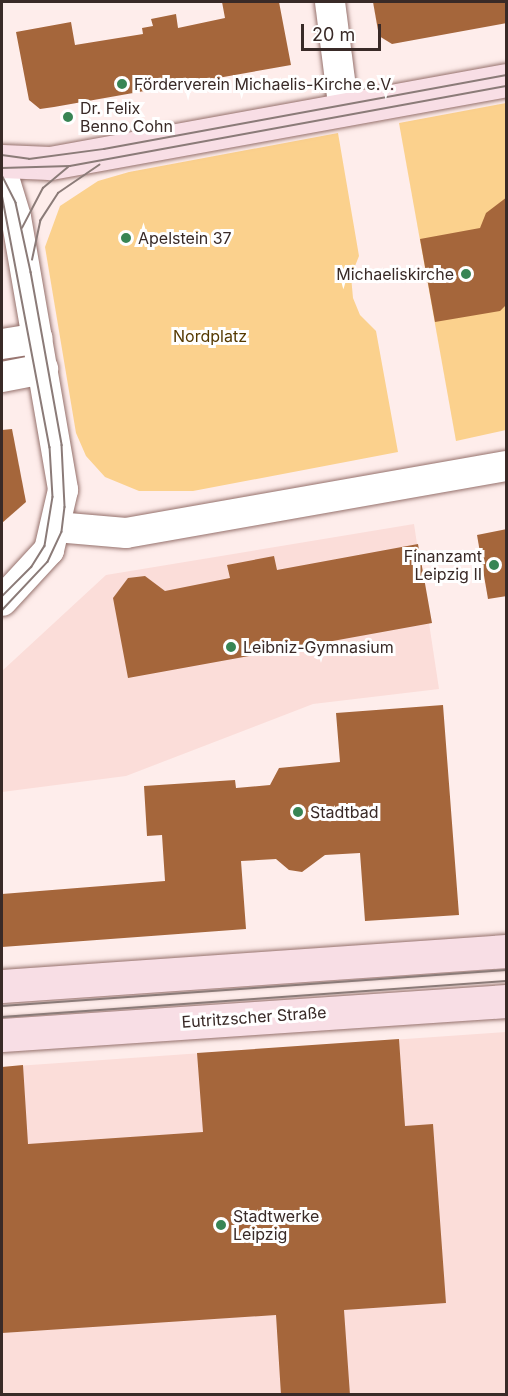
<!DOCTYPE html>
<meta charset="utf-8">
<style>
body{margin:0}
#map{position:relative;width:508px;height:1396px;overflow:hidden;background:#feedeb;font-family:Inter,sans-serif}
div>[style]{position:absolute}
.built>*{inset:0;background:#fbddd9}
.green>*{inset:0;background:#fbd18d}
.building>*{inset:0;background:#a5663b}
.roads{filter:drop-shadow(0 0 2px #95716c) drop-shadow(0 0 2px #95716c)}
.minor>*{height:30px;margin:-15px;padding:0 15px;transform-origin:15px;border-radius:15px;background:#fff}
.secondary>*{height:33px;margin:-16.5px;padding:0 16.5px;transform-origin:16.5px;border-radius:16.5px;background:#f8dee5}
.tram>*{height:1.5px;margin:-0.75px;padding:0 0.75px;transform-origin:0.75px;border-radius:0.75px;background:#8b7b78}
.dots>*{width:16px;height:16px;translate:-50% -50%;box-sizing:border-box;border:3px solid #fff;border-radius:50%}
span{translate:-50% -50%;white-space:nowrap;text-align:center;line-height:1.15;-webkit-text-stroke:6px #fff;paint-order:stroke}
.poi-label{font-size:16px;color:#392a27}
.left{translate:0 -50%;text-align:left}
.right{translate:-100% -50%;text-align:right}
.park-label{font-size:16px;color:#553900}
.street-label{font-size:16px;color:#392a27}
.frame{position:absolute;inset:0;border:3px solid #392a27;pointer-events:none}
.scale{position:absolute;left:301px;top:24px;width:80px;height:27px;box-sizing:border-box;border:3px solid #392a27;border-top:0;padding-left:8px;font-size:18px;line-height:21px;white-space:nowrap;color:#392a27;-webkit-text-stroke:4px #fff;paint-order:stroke}
</style>
<div id="map">
<div class="built">
<i style="clip-path:polygon(414px 524px,439px 689px,313px 704px,126px 776px,2px 792px,2px 671px,106px 575px)"></i>
<i style="clip-path:polygon(506px 1032px,506px 1394px,2px 1394px,2px 1067px)"></i>
</div>
<div class="green">
<i style="clip-path:polygon(506px 103px,506px 430px,456px 441px,399px 123px)"></i>
<i style="clip-path:polygon(338px 133px,359px 256px,351px 276px,353px 298px,360px 315px,376px 331px,398px 452px,193px 491px,139px 491px,105px 477px,86px 456px,76px 433px,45px 247px,60px 206px,98px 181px,129px 172px)"></i>
</div>
<div class="building">
<i style="clip-path:polygon(222px 2px,279px 2px,291px 65px,54px 107px,40px 109px,29px 100px,16px 32px,71px 22px,75px 45px,143px 34px,142px 28px,153px 26px,151px 19px,176px 14px,178px 28px,225px 18px)"></i>
<i style="clip-path:polygon(373px 2px,507px 2px,507px 23px,392px 44px,379px 36px)"></i>
<i style="clip-path:polygon(507px 197px,507px 304px,500px 311px,435px 322px,420px 239px,480px 228px,486px 213px)"></i>
<i style="clip-path:polygon(12px 429px,26px 502px,2px 523px,2px 430px)"></i>
<i style="clip-path:polygon(507px 529px,507px 596px,488px 599px,477px 535px)"></i>
<i style="clip-path:polygon(418px 544px,432px 623px,128px 678px,113px 598px,128px 578px,145px 576px,165px 591px,230px 578px,227px 565px,274px 556px,277px 570px)"></i>
<i style="clip-path:polygon(443px 705px,459px 915px,365px 921px,360px 853px,325px 855px,302px 872px,289px 870px,276px 859px,241px 861px,246px 929px,2px 947px,2px 894px,165px 881px,162px 835px,147px 836px,144px 786px,235px 780px,236px 788px,270px 785px,279px 768px,340px 762px,336px 713px)"></i>
<i style="clip-path:polygon(399px 1039px,405px 1126px,433px 1124px,446px 1303px,344px 1310px,350px 1395px,281px 1395px,276px 1315px,2px 1333px,2px 1067px,23px 1065px,28px 1144px,203px 1132px,197px 1053px)"></i>
</div>
<div class="roads">
<div class="minor">
<i style="left:330px;top:2px;width:110px;rotate:82.7deg"></i>
<i style="left:2px;top:171px;width:48px;rotate:73.1deg"></i>
<i style="left:16px;top:217px;width:277px;rotate:80.2deg"></i>
<i style="left:63px;top:490px;width:62px;rotate:103.1deg"></i>
<i style="left:49px;top:550px;width:69px;rotate:132.7deg"></i>
<i style="left:2px;top:344px;width:36px;rotate:-9deg"></i>
<i style="left:2px;top:377px;width:42px;rotate:-11deg"></i>
<i style="left:56px;top:527px;width:70px;rotate:4.9deg"></i>
<i style="left:126px;top:533px;width:386px;rotate:-10deg"></i>
</div>
<div class="secondary">
<i style="left:2px;top:161px;width:48px;rotate:2.4deg"></i>
<i style="left:50px;top:163px;width:463px;rotate:-10.3deg"></i>
<i style="left:2px;top:986px;width:505px;rotate:-3.97deg"></i>
<i style="left:2px;top:1035px;width:505px;rotate:-3.86deg"></i>
</div>
</div>
<div class="tram">
<i style="left:2px;top:155px;width:27px;rotate:8deg"></i>
<i style="left:29px;top:159px;width:76px;rotate:-7.6deg"></i>
<i style="left:104px;top:149px;width:409px;rotate:-10.4deg"></i>
<i style="left:2px;top:168px;width:68px;rotate:-1.7deg"></i>
<i style="left:70px;top:166px;width:443px;rotate:-10.4deg"></i>
<i style="left:2px;top:175px;width:31px;rotate:63deg"></i>
<i style="left:16px;top:203px;width:71px;rotate:77.7deg"></i>
<i style="left:31px;top:272px;width:176px;rotate:79.8deg"></i>
<i style="left:62px;top:445px;width:62px;rotate:87.2deg"></i>
<i style="left:65px;top:507px;width:25px;rotate:97deg"></i>
<i style="left:62px;top:532px;width:33px;rotate:115deg"></i>
<i style="left:48px;top:562px;width:67px;rotate:133.2deg"></i>
<i style="left:2px;top:194px;width:258px;rotate:79.3deg"></i>
<i style="left:50px;top:447px;width:50px;rotate:86.6deg"></i>
<i style="left:53px;top:497px;width:50px;rotate:99.3deg"></i>
<i style="left:45px;top:546px;width:25px;rotate:122deg"></i>
<i style="left:32px;top:567px;width:42px;rotate:135deg"></i>
<i style="left:22px;top:228px;width:45px;rotate:-62.3deg"></i>
<i style="left:43px;top:188px;width:33px;rotate:-40deg"></i>
<i style="left:32px;top:260px;width:40px;rotate:-78deg"></i>
<i style="left:40px;top:221px;width:33px;rotate:-57deg"></i>
<i style="left:58px;top:193px;width:50px;rotate:-34.3deg"></i>
<i style="left:2px;top:1006px;width:505px;rotate:-4.09deg"></i>
<i style="left:2px;top:1017px;width:505px;rotate:-4.09deg"></i>
</div>
<div class="dots">
<i style="left:122px;top:84px;background:#388554"></i>
<i style="left:68px;top:117px;background:#388554"></i>
<i style="left:126px;top:238px;background:#388554"></i>
<i style="left:466px;top:274px;background:#388554"></i>
<i style="left:494px;top:565px;background:#388554"></i>
<i style="left:231px;top:647px;background:#388554"></i>
<i style="left:298px;top:812px;background:#388554"></i>
<i style="left:221px;top:1225px;background:#388554"></i>
</div>
<div class="poi-label">
<span class="left" style="left:134px;top:84px">Förderverein Michaelis-Kirche e.V.</span>
<span class="left" style="left:80px;top:117px">Dr. Felix<br>Benno Cohn</span>
<span class="left" style="left:138px;top:238px">Apelstein 37</span>
<span class="right" style="left:454px;top:274px">Michaeliskirche</span>
<span class="right" style="left:482px;top:565px">Finanzamt<br>Leipzig II</span>
<span class="left" style="left:243px;top:647px">Leibniz-Gymnasium</span>
<span class="left" style="left:310px;top:812px">Stadtbad</span>
<span class="left" style="left:233px;top:1225px">Stadtwerke<br>Leipzig</span>
</div>
<div class="park-label">
<span style="left:210px;top:336px">Nordplatz</span>
</div>
<div class="street-label">
<span style="left:254px;top:1017px;rotate:-4deg">Eutritzscher Straße</span>
</div>
<div class="frame"></div>
<div class="scale">20 m</div>
</div>
